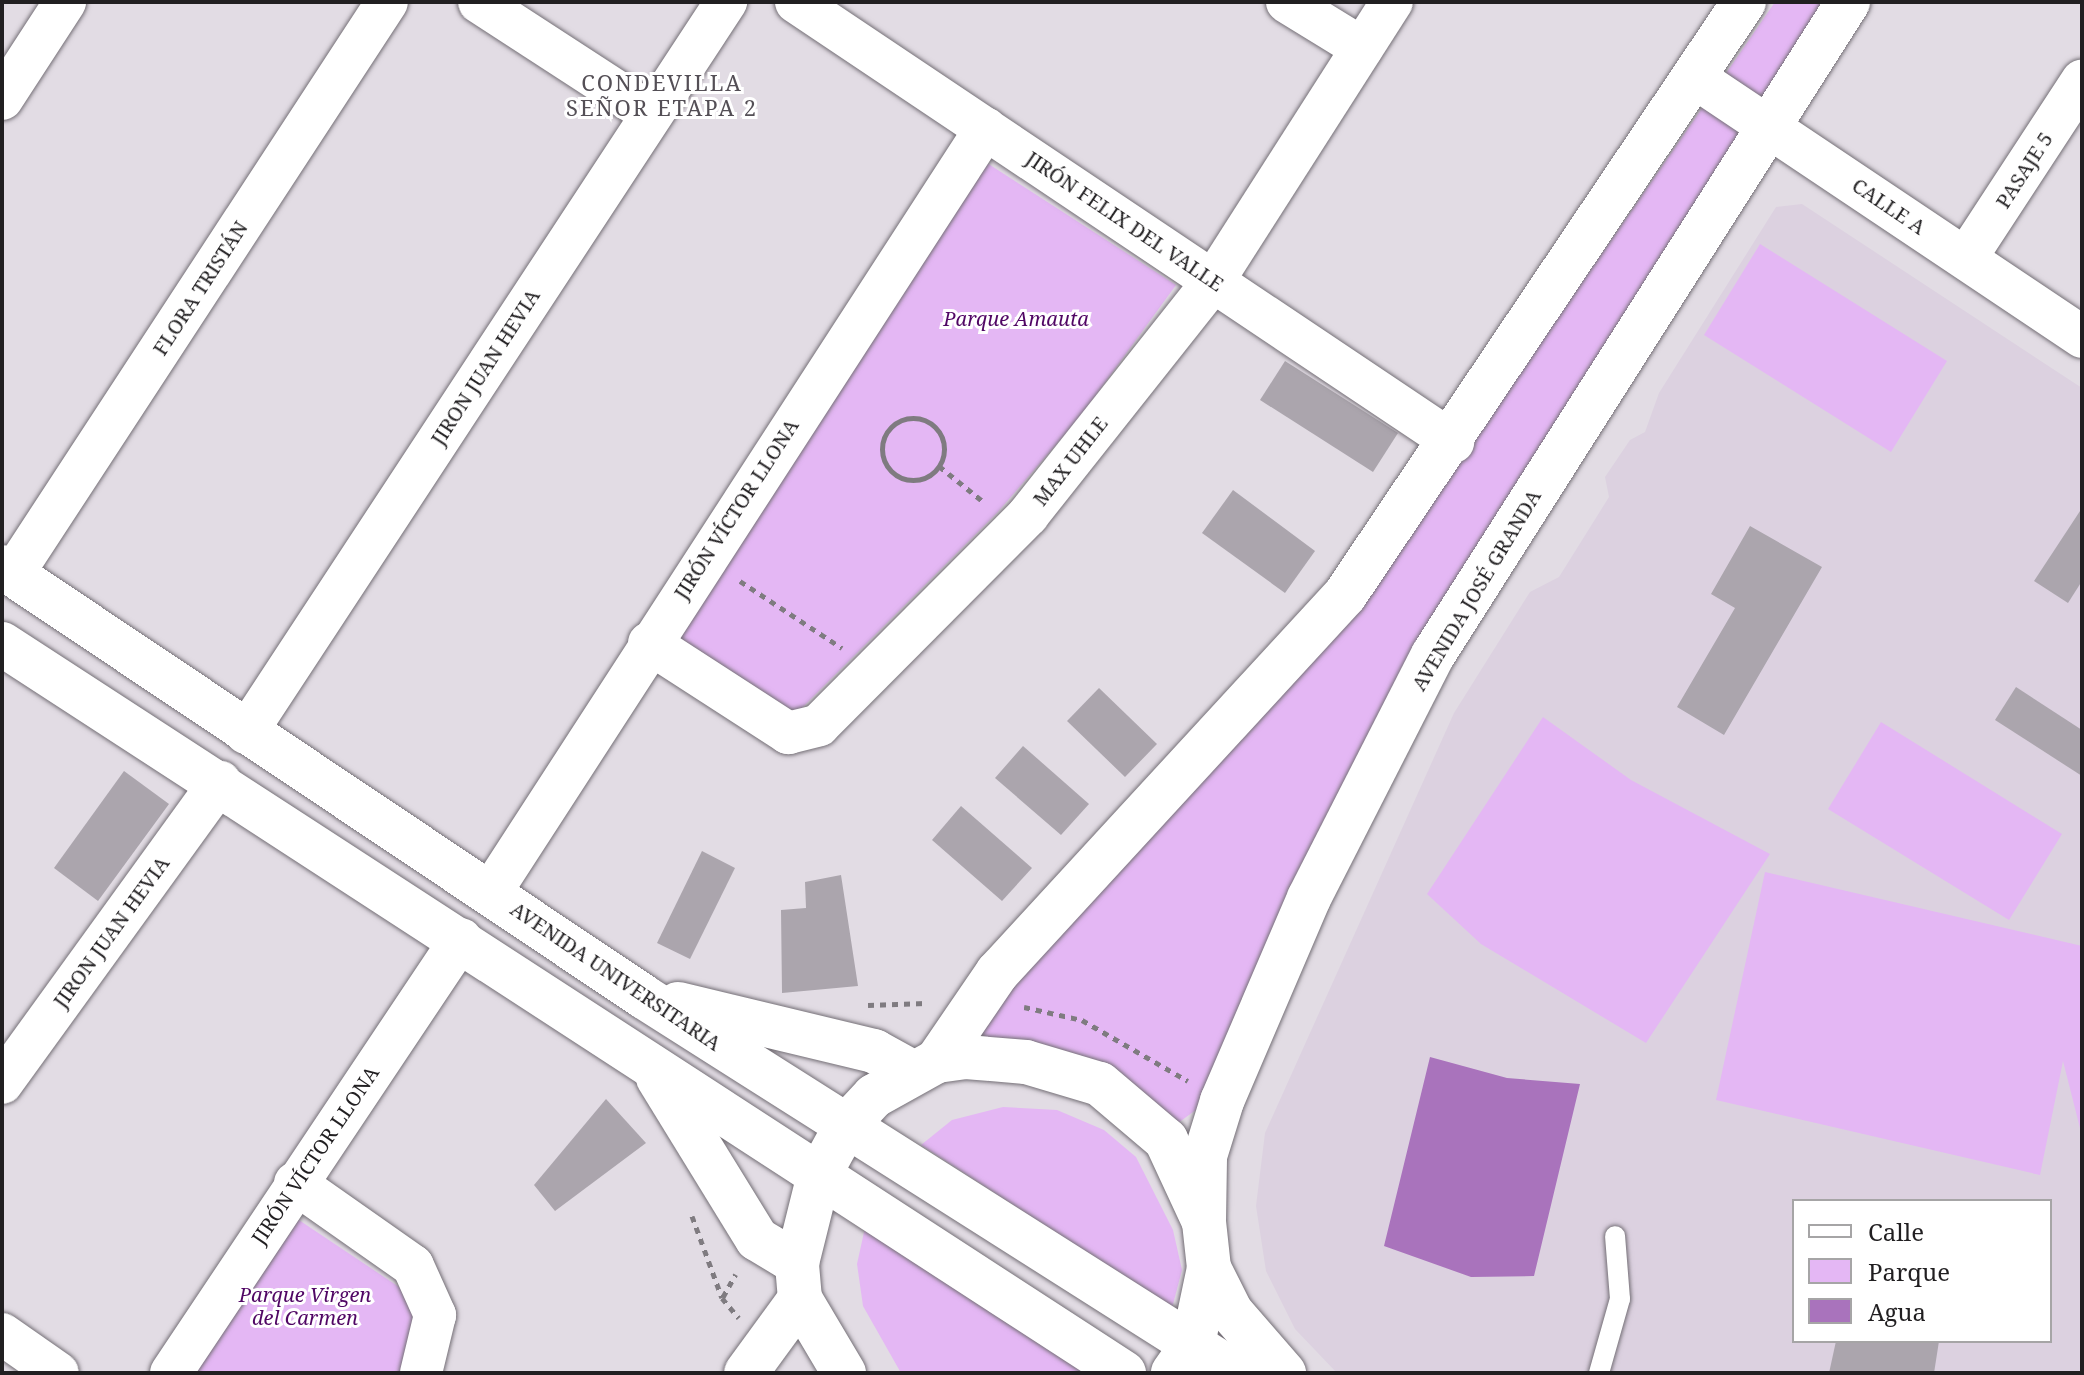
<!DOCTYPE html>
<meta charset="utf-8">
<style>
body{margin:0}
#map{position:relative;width:2084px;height:1375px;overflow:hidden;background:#e2dce4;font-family:"Noto Serif",serif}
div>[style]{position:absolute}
.built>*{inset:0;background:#dcd1e0}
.green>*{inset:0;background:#e4b7f4}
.water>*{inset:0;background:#a973bc}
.building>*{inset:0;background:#aba5ad}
.path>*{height:5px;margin-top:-2.5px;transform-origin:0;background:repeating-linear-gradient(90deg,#7f7b80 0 6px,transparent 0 12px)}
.path>.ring{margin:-2.5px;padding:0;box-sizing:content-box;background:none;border:5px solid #7f7b80;border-radius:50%}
.roads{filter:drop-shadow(0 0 2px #746f76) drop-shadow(0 0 2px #746f76)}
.service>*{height:20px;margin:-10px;padding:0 10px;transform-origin:10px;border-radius:10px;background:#fff}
.minor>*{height:42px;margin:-21px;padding:0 21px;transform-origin:21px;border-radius:21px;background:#fff}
.secondary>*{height:44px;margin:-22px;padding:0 22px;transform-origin:22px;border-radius:22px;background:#fff}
.primary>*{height:44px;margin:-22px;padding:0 22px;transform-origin:22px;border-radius:22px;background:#fff}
span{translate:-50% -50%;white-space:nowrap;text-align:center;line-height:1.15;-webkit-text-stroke:6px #fff;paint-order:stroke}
.street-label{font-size:20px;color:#211f21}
.park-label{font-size:20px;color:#500664;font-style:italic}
.neighbourhood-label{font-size:22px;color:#544f56;letter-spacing:2px}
.frame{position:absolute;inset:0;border:4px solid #211f21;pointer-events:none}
.legend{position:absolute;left:1792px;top:1199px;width:260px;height:144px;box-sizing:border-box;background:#fff;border:2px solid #a6a5a6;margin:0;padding:10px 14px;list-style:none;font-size:24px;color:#211f21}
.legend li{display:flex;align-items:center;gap:16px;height:40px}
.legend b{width:40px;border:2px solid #a6a5a6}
</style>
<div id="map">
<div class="built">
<i style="clip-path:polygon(evenodd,1802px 204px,2082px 388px,2082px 1373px,1337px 1373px,1295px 1329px,1266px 1271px,1256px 1206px,1265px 1133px,1454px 713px,1530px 592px,1559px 577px,1609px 497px,1605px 477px,1630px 440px,1645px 432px,1659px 393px,1776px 207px,1802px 204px,1794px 1201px,2050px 1201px,2050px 1341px,1794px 1341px,1794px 1201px)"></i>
</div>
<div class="green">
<i style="clip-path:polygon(1775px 2px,1835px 2px,1596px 366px,1204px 1104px,1178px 1123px,970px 1033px,1356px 611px)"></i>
<i style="clip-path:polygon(987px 163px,1176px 285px,1080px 417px,997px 513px,792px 718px,672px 638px)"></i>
<i style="clip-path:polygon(1760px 244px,1947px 361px,1891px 452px,1704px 335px)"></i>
<i style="clip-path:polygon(1543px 717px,1631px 780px,1770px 854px,1646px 1043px,1481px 944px,1427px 894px)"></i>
<i style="clip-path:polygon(1881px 722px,2062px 834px,2009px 920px,1828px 809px)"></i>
<i style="clip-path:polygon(1765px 872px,2082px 946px,2082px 1136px,2063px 1061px,2040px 1175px,1716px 1100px)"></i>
<i style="clip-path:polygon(1003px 1107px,1057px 1110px,1104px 1130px,1136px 1157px,1173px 1230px,1182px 1270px,1172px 1308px,921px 1145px,952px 1120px)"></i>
<i style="clip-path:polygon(284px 1210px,420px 1301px,422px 1328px,400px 1373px,179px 1373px)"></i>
<i style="clip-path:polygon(866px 1223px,1094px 1373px,901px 1373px,863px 1306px,857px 1264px)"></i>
</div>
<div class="water">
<i style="clip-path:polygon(1430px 1057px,1507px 1078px,1580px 1084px,1534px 1276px,1471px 1277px,1384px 1246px)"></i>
</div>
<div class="building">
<i style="clip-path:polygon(1285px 361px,1398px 433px,1373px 472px,1260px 400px)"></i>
<i style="clip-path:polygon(1233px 490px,1315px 551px,1285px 593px,1202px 533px)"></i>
<i style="clip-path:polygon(2082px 508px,2082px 581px,2068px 603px,2034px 581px)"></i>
<i style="clip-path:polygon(1750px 526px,1822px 567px,1724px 735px,1677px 707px,1735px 608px,1711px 594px)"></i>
<i style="clip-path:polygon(2016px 687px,2082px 730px,2082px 776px,1995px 720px)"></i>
<i style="clip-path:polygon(1099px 688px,1157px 744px,1125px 777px,1067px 721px)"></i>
<i style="clip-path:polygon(1023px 746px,1089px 804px,1061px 835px,995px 778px)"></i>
<i style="clip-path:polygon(124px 771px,169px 804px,98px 901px,54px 868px)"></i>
<i style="clip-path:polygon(961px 806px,1032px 868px,1002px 901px,932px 840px)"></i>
<i style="clip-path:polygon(702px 851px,735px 868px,690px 959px,657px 943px)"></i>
<i style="clip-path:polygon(841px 875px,858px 986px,782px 993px,781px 910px,806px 908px,805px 882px)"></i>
<i style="clip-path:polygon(606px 1099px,646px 1143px,555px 1211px,534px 1185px)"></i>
<i style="clip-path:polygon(1836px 1341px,1939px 1341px,1934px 1373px,1829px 1373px)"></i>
</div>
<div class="path">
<i class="ring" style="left:882px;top:418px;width:57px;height:57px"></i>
<i style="left:939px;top:466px;width:59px;rotate:38.8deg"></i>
<i style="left:740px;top:581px;width:122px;rotate:33.3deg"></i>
<i style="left:868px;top:1005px;width:58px;rotate:-2deg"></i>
<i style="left:1024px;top:1007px;width:59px;rotate:12.6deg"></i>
<i style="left:1082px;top:1020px;width:122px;rotate:29.9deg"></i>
<i style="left:692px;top:1216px;width:87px;rotate:69.9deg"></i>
<i style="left:722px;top:1298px;width:26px;rotate:50deg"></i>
<i style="left:723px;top:1297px;width:26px;rotate:-61deg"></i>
</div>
<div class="roads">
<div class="service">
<i style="left:1599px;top:1373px;width:77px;rotate:-74.2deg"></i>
<i style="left:1620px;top:1299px;width:63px;rotate:-94.5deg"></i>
</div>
<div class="minor">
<i style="left:479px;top:2px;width:204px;rotate:33deg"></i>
<i style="left:796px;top:2px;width:791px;rotate:33.81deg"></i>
<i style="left:1287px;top:2px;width:88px;rotate:31.5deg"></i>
<i style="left:1694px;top:77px;width:467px;rotate:33.8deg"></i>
<i style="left:2px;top:99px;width:116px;rotate:-57deg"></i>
<i style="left:1966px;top:258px;width:212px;rotate:-56.8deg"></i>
<i style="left:13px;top:574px;width:683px;rotate:-56.82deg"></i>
<i style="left:649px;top:643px;width:166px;rotate:32.9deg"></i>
<i style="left:788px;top:733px;width:32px;rotate:-14deg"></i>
<i style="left:819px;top:725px;width:296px;rotate:-45.1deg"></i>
<i style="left:1028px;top:515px;width:300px;rotate:-51.6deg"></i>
<i style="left:1214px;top:280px;width:330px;rotate:-57.4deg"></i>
<i style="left:246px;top:733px;width:875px;rotate:-56.71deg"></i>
<i style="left:491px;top:892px;width:910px;rotate:-57.06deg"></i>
<i style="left:2px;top:1083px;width:372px;rotate:-54.1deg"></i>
<i style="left:295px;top:1183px;width:144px;rotate:35.1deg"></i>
<i style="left:413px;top:1266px;width:54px;rotate:65.8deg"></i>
<i style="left:435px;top:1315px;width:60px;rotate:103.6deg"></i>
<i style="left:2px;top:1334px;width:68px;rotate:34.9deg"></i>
<i style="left:171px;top:1373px;width:522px;rotate:-56.25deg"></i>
</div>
<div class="secondary">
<i style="left:746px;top:1373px;width:92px;rotate:-53.9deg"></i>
</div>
<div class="primary">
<i style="left:2px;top:567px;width:773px;rotate:33.81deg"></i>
<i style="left:644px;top:997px;width:702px;rotate:32.38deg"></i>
<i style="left:2px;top:644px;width:1338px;rotate:33.01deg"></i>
<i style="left:678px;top:1004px;width:202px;rotate:13.5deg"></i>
<i style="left:874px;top:1051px;width:43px;rotate:28.9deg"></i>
<i style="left:937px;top:1061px;width:107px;rotate:-55.7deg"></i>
<i style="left:997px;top:973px;width:514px;rotate:-47.37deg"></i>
<i style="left:1345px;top:595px;width:715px;rotate:-56.07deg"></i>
<i style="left:658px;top:1078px;width:189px;rotate:58.4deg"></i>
<i style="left:757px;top:1239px;width:47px;rotate:31deg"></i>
<i style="left:1204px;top:1222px;width:66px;rotate:-89.1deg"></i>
<i style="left:1205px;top:1156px;width:58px;rotate:-72.8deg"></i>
<i style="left:1222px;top:1101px;width:221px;rotate:-66.8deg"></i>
<i style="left:1309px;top:898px;width:273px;rotate:-63deg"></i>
<i style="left:1433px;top:655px;width:774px;rotate:-57.56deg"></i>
<i style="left:1209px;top:1268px;width:49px;rotate:63.4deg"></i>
<i style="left:1231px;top:1312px;width:81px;rotate:49deg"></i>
<i style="left:844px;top:1373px;width:86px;rotate:-120.7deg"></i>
<i style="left:800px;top:1299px;width:36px;rotate:-95deg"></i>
<i style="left:797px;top:1263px;width:91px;rotate:-76deg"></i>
<i style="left:819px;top:1175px;width:56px;rotate:-61.1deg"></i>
<i style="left:846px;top:1126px;width:41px;rotate:-47deg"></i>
<i style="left:874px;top:1096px;width:72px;rotate:-29.1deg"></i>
<i style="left:937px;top:1061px;width:29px;rotate:-8deg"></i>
<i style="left:966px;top:1057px;width:60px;rotate:4.8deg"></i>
<i style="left:1026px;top:1062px;width:77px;rotate:16.6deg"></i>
<i style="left:1100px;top:1084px;width:87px;rotate:40.3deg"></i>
<i style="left:1166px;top:1140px;width:90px;rotate:65.1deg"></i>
<i style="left:1204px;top:1222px;width:46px;rotate:83.8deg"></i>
<i style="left:1209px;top:1268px;width:78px;rotate:101.9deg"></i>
<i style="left:1193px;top:1344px;width:35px;rotate:125deg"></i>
</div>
</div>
<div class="street-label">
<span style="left:2024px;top:170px;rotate:-57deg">PASAJE 5</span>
<span style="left:1889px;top:206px;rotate:34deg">CALLE A</span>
<span style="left:1125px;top:221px;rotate:34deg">JIRÓN FELIX DEL VALLE</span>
<span style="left:200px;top:288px;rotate:-57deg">FLORA TRISTÁN</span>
<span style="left:485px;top:367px;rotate:-57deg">JIRON JUAN HEVIA</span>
<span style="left:1070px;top:461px;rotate:-52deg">MAX UHLE</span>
<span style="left:736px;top:509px;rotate:-57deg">JIRÓN VÍCTOR LLONA</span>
<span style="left:1476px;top:590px;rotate:-59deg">AVENIDA JOSÉ GRANDA</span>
<span style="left:111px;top:932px;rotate:-54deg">JIRON JUAN HEVIA</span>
<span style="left:616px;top:976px;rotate:34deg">AVENIDA UNIVERSITARIA</span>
<span style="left:315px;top:1155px;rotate:-56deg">JIRÓN VÍCTOR LLONA</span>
</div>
<div class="park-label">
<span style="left:1016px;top:318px">Parque Amauta</span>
<span style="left:305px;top:1306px">Parque Virgen<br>del Carmen</span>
</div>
<div class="neighbourhood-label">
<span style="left:662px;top:95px">CONDEVILLA<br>SEÑOR ETAPA 2</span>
</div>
<div class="frame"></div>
<ul class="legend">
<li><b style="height:10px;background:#fff"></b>Calle</li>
<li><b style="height:22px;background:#e4b7f4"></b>Parque</li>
<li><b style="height:22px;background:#a973bc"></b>Agua</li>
</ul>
</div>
